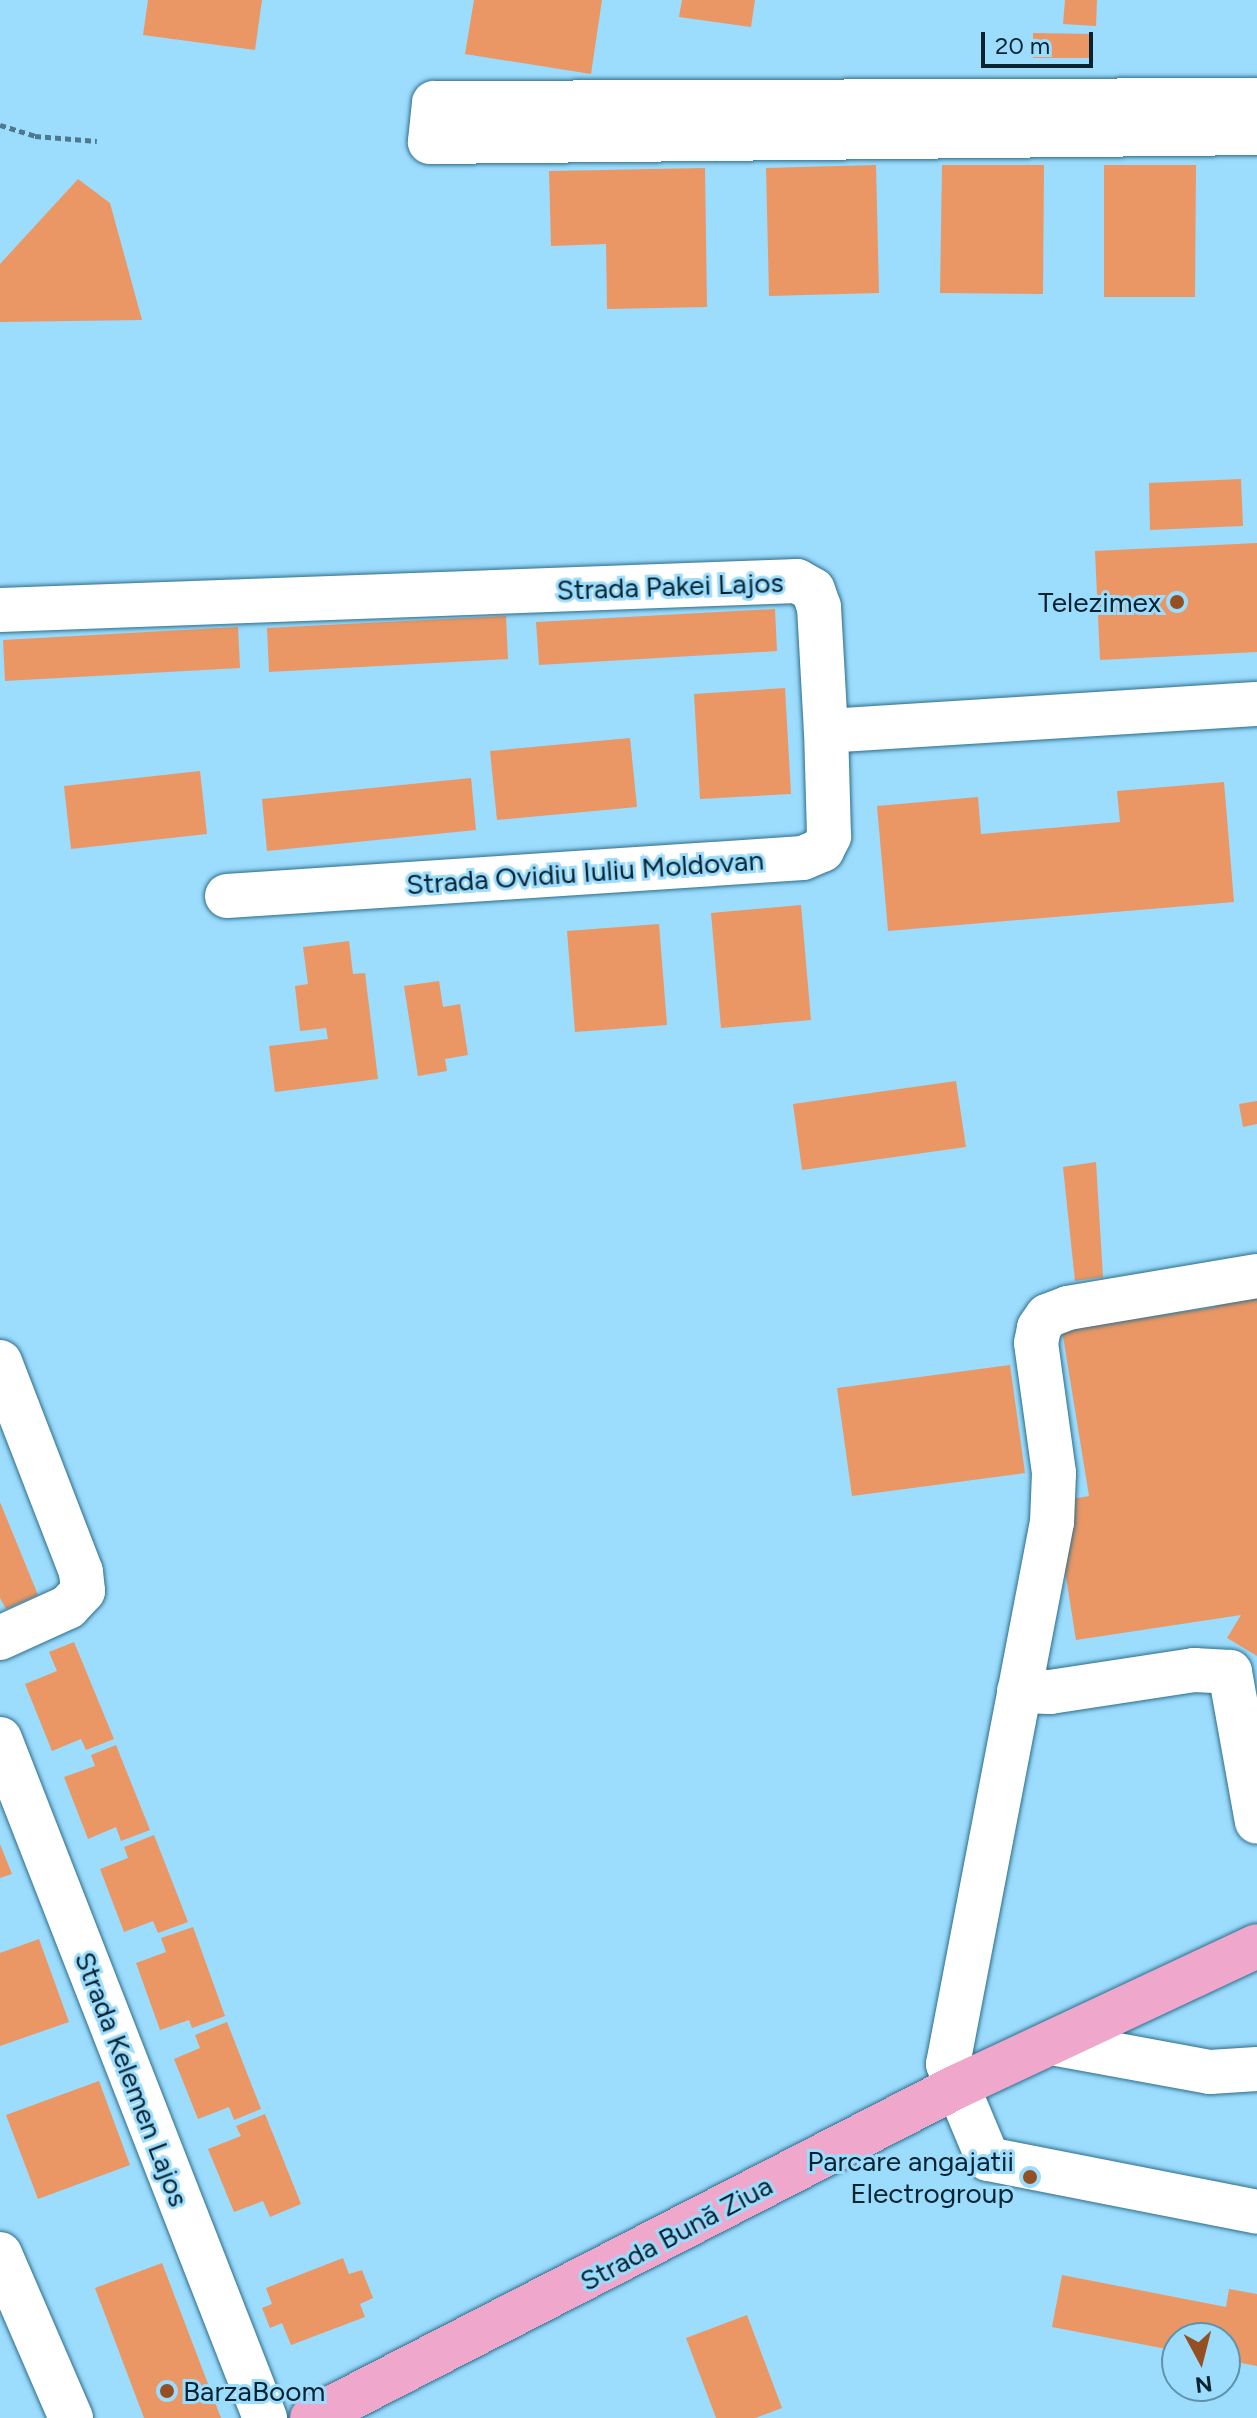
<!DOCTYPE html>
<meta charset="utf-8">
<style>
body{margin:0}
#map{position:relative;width:1257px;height:2418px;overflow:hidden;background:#9cdcfd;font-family:Figtree,sans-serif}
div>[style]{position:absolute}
.building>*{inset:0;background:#ea9765}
.path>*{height:5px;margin-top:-2.5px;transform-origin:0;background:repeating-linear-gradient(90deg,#4d798e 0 6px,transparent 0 10px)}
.roads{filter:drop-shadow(0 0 2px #2e6e8b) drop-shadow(0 0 2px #2e6e8b)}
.minor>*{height:44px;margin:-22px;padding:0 22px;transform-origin:22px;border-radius:22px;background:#fff}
.major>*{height:44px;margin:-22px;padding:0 22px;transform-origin:22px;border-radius:22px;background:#efa7cb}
.dots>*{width:22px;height:22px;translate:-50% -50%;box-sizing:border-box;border:4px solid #9cdcfd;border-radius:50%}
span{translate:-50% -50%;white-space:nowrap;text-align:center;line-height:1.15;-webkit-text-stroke:6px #9cdcfd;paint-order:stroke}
.street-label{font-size:28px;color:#092430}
.poi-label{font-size:28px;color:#092430}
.right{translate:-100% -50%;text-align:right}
.left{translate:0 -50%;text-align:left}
.north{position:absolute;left:1161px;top:2322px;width:80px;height:80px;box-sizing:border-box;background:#9cdcfd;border:2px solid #6192ab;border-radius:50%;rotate:173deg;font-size:22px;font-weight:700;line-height:32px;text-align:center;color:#092430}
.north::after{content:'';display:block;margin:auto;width:28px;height:36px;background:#945023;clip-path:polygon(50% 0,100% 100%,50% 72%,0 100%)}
.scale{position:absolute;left:981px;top:32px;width:112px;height:36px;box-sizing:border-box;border:4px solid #092430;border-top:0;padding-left:10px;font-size:24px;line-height:28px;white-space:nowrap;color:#092430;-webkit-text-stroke:6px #9cdcfd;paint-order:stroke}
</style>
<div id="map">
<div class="building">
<i style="clip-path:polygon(148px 0,262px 0,255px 50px,143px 35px)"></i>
<i style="clip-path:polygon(474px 0,602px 0,591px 74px,465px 54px)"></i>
<i style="clip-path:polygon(682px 0,755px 0,751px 27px,679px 17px)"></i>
<i style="clip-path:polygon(1065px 0,1097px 0,1096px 26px,1063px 24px)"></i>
<i style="clip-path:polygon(1033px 33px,1093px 34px,1092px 58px,1033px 58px)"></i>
<i style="clip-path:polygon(876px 165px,879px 293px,769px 296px,766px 168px)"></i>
<i style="clip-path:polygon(942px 165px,1044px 165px,1043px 294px,940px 293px)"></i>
<i style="clip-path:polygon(1104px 165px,1196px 165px,1195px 297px,1104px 297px)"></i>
<i style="clip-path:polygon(705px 168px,707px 307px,607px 309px,606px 244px,551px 246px,549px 171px)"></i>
<i style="clip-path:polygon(78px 179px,110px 203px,142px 320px,0 322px,0 264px)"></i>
<i style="clip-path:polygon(1241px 479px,1243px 526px,1150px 530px,1149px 483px)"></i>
<i style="clip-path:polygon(1257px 543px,1257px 652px,1100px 660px,1095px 551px)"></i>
<i style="clip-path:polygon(775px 609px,777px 651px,539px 665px,536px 622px)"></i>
<i style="clip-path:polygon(506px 616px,508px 659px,269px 672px,267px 628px)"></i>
<i style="clip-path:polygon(238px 627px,240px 668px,5px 681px,3px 640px)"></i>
<i style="clip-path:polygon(785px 688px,791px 794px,700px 799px,694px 694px)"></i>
<i style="clip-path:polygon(630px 738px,637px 807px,497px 820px,490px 751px)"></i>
<i style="clip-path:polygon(200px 771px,207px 834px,71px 849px,64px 786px)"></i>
<i style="clip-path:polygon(471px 778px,476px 830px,267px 851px,262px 799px)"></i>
<i style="clip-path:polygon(1224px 782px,1234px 902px,888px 931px,877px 806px,978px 797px,981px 834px,1120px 822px,1117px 791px)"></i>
<i style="clip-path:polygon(801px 905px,811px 1020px,721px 1028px,711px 913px)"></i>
<i style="clip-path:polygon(659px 924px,667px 1025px,575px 1032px,567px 931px)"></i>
<i style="clip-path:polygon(349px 941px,353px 974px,365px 973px,378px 1079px,275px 1092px,269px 1046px,328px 1039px,326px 1028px,300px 1031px,295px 986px,308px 984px,303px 947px)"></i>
<i style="clip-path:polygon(439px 981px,443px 1007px,460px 1004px,468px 1055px,445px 1059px,447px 1071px,418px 1076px,404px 986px)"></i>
<i style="clip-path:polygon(956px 1081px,966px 1147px,802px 1170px,793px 1104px)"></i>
<i style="clip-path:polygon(1257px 1101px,1257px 1124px,1243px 1127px,1239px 1104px)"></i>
<i style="clip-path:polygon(1096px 1162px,1103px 1277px,1075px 1281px,1063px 1167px)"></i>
<i style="clip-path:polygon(1257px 1284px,1257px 1656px,1227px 1638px,1241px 1615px,1076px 1640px,1054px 1502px,1089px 1496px,1062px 1330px,1215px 1307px,1213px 1291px)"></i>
<i style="clip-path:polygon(1010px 1365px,1025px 1473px,852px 1496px,837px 1388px)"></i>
<i style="clip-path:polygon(0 1502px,38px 1595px,6px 1609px,0 1598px)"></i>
<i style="clip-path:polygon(74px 1642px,114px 1739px,86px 1750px,81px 1739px,52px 1751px,25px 1684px,57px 1671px,49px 1652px)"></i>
<i style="clip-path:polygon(116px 1745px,150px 1830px,121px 1841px,116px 1827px,88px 1839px,64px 1777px,95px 1766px,91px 1755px)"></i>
<i style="clip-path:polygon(154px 1835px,188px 1922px,158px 1933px,153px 1921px,124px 1932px,100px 1869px,128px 1858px,124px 1847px)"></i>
<i style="clip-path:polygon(0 1844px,12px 1874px,0 1878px)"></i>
<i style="clip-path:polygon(193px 1927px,225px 2016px,192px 2028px,189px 2020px,160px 2030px,136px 1963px,166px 1952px,161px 1938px)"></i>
<i style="clip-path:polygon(39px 1939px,69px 2022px,0 2046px,0 1953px)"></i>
<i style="clip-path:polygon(227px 2022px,261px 2109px,234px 2120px,229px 2107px,198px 2119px,174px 2059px,200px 2048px,195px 2035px)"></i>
<i style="clip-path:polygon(99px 2081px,130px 2165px,38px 2199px,6px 2115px)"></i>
<i style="clip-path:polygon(265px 2114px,301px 2204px,270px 2217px,263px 2201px,234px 2212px,208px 2149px,241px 2136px,236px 2126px)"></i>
<i style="clip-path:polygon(343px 2258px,349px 2274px,362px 2270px,373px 2298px,360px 2304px,365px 2317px,291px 2345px,282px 2323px,270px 2328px,262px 2308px,272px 2304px,266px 2288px)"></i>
<i style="clip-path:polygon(162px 2263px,221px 2418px,144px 2418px,95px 2288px)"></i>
<i style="clip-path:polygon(1062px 2275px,1226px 2307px,1229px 2289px,1257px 2294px,1257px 2366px,1225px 2360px,1225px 2338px,1177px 2338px,1177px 2351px,1052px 2327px)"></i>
<i style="clip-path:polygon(747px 2315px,782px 2408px,755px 2418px,716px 2418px,686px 2338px)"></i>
</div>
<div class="path">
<i style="left:0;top:125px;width:37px;rotate:17deg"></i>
<i style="left:35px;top:136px;width:62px;rotate:4.6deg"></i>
</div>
<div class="roads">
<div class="minor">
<i style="left:1257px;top:100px;width:823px;rotate:179.79deg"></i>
<i style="left:434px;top:103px;width:39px;rotate:96deg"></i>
<i style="left:430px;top:142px;width:827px;rotate:-0.62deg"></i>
<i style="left:0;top:610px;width:798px;rotate:-2.08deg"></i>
<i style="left:797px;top:581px;width:18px;rotate:29deg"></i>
<i style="left:813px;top:590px;width:18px;rotate:71deg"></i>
<i style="left:819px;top:607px;width:124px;rotate:86.8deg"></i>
<i style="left:826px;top:731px;width:432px;rotate:-3.6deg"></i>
<i style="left:227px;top:896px;width:577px;rotate:-3.77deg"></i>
<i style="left:803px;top:858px;width:21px;rotate:-23deg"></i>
<i style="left:822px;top:850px;width:16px;rotate:-63deg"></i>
<i style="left:829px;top:836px;width:105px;rotate:-91.6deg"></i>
<i style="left:1257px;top:1276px;width:192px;rotate:170.4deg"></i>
<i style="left:1068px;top:1308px;width:22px;rotate:159deg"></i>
<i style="left:1047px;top:1316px;width:14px;rotate:124deg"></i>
<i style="left:1039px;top:1328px;width:15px;rotate:101deg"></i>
<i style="left:1036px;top:1343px;width:131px;rotate:82.1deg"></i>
<i style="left:1054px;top:1473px;width:49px;rotate:92.3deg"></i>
<i style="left:1052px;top:1522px;width:552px;rotate:100.86deg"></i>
<i style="left:948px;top:2064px;width:103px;rotate:67.2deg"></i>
<i style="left:988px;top:2159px;width:274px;rotate:11.1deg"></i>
<i style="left:0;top:1362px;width:225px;rotate:68.9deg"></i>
<i style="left:81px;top:1572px;width:19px;rotate:84deg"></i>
<i style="left:83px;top:1591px;width:22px;rotate:133deg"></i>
<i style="left:68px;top:1607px;width:75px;rotate:155.5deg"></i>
<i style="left:1019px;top:1691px;width:31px;rotate:2deg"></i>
<i style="left:1050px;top:1692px;width:146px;rotate:-8.7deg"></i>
<i style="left:1194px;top:1670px;width:36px;rotate:3deg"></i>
<i style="left:1230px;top:1672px;width:152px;rotate:79.8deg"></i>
<i style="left:0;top:1739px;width:729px;rotate:68.68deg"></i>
<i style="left:1052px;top:2043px;width:161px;rotate:10.4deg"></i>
<i style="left:1210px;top:2072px;width:47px;rotate:-3.7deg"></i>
<i style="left:0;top:2254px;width:179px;rotate:66.6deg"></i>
</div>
<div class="major">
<i style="left:312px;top:2418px;width:724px;rotate:-27.2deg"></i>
<i style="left:956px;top:2087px;width:332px;rotate:-25.1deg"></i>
</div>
</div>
<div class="dots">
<i style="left:1177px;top:602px;background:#945023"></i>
<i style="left:1030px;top:2177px;background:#945023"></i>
<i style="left:167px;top:2391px;background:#945023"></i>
</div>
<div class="street-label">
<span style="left:670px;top:586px;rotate:-2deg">Strada Pakei Lajos</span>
<span style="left:585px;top:872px;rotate:-4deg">Strada Ovidiu Iuliu Moldovan</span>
<span style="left:132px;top:2079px;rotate:69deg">Strada Kelemen Lajos</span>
<span style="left:676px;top:2233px;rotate:-28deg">Strada Bună Ziua</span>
</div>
<div class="poi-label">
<span class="right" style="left:1161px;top:602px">Telezimex</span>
<span class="right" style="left:1014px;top:2177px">Parcare angajatii<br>Electrogroup</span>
<span class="left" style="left:183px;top:2391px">BarzaBoom</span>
</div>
<div class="north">N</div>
<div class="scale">20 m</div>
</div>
